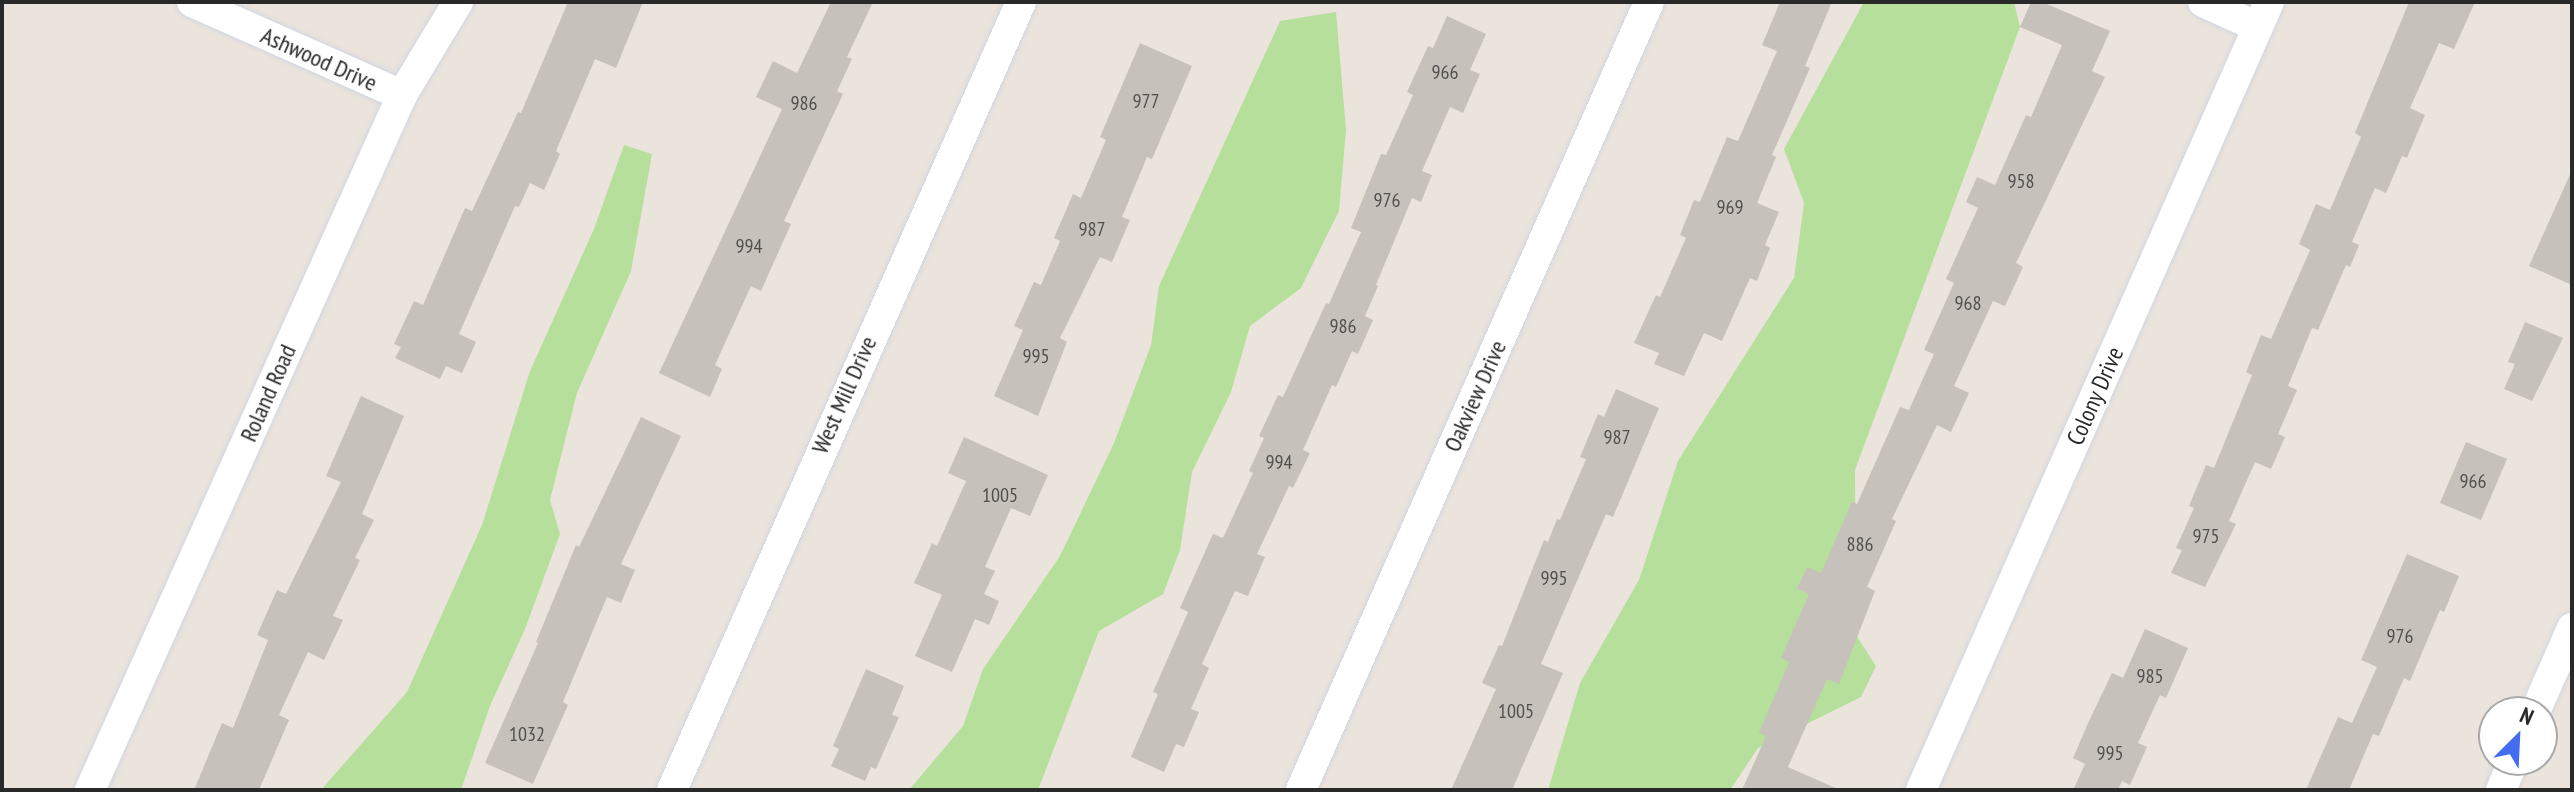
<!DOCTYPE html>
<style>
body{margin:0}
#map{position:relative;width:2574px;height:792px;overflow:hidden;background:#ebe4dc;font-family:"PT Sans Narrow",sans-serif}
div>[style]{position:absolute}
.green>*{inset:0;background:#b6df9b}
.building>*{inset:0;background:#c6c1bb}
.roads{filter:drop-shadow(0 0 2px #d1d5e2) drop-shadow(0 0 2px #d1d5e2)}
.minor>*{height:30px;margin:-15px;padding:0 15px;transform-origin:15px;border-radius:15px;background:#fff}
span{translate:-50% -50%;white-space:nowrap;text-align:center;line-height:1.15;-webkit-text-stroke:6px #fff;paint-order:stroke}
.number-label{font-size:20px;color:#504f4e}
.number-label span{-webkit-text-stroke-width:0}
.street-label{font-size:24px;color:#292929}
.frame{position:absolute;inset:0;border:4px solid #292929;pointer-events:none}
.north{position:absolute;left:2478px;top:696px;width:80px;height:80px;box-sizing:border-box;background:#fff;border:2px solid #a9a9a9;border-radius:50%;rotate:24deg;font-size:22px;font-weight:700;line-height:32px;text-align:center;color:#292929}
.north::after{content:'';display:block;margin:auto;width:28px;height:36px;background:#436cf1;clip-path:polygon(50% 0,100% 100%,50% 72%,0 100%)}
</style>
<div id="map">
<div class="green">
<i style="clip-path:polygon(1864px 2px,2014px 2px,2020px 27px,1855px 470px,1856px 635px,1876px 666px,1861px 697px,1758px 748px,1730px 790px,1548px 790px,1580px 683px,1639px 580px,1678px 461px,1794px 278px,1804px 203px,1784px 149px)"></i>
<i style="clip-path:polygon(1336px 12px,1346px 130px,1339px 211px,1301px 288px,1250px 326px,1231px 392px,1192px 472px,1180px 550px,1163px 594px,1099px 631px,1038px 790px,909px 790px,963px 726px,983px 669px,1060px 556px,1114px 443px,1151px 345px,1159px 286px,1280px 21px)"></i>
<i style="clip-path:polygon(624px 145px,652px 154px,631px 271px,577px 393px,550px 500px,560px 534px,525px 629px,490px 706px,461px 790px,321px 790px,407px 692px,482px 525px,530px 371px,594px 229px)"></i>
</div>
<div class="building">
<i style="clip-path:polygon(568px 2px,643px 2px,616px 68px,595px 59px,556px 151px,560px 154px,544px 190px,530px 183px,519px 207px,515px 206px,459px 334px,476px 342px,462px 373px,446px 366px,440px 379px,395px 358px,401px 347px,394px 344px,414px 301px,423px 305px,465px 208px,472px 211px,518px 112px,521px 113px)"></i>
<i style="clip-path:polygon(831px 2px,873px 2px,847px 57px,852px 59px,837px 91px,843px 94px,784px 221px,791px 224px,761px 291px,751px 286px,715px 365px,722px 369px,710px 397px,659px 373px,782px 109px,756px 97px,773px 61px,797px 73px)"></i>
<i style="clip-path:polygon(1780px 2px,1832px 2px,1805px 66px,1810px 68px,1772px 155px,1776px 157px,1757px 203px,1779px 212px,1765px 245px,1770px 248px,1757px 281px,1750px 278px,1722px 341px,1704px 333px,1684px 376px,1654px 364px,1659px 353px,1634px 343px,1656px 295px,1660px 297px,1686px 238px,1680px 235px,1694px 200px,1700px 202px,1727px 137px,1738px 141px,1777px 51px,1762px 45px)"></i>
<i style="clip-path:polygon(2031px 2px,2042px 2px,2110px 31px,2092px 71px,2105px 77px,2016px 263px,2023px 267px,2005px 306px,1993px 301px,1954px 386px,1969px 393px,1951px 432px,1937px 425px,1892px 519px,1896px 521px,1867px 587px,1875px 591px,1839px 684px,1827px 679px,1788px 767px,1840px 790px,1742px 790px,1766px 736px,1759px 733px,1789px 662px,1781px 658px,1809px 594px,1797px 589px,1807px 567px,1821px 573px,1852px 502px,1857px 504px,1900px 407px,1909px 410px,1934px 354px,1924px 350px,1954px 283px,1946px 279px,1978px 208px,1966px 202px,1977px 177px,1995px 185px,2026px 115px,2031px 117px,2062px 45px,2020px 27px)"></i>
<i style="clip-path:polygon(2409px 2px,2475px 2px,2454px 49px,2439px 43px,2410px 108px,2425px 115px,2407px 158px,2402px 156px,2386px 193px,2375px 188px,2352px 242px,2359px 245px,2350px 267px,2346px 265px,2318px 330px,2312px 328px,2288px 386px,2297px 390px,2278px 434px,2285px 437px,2271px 469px,2255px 462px,2229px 521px,2236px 524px,2205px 587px,2171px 573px,2182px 550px,2176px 548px,2194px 508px,2189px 506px,2206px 465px,2214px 468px,2252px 375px,2246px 372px,2261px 335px,2271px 339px,2310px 250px,2299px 244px,2316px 204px,2330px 210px,2361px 137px,2355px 133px)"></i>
<i style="clip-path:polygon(1447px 16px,1486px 34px,1470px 70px,1480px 74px,1463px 113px,1450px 107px,1422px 171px,1432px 175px,1421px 202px,1412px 198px,1376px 285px,1378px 286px,1365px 316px,1373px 320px,1358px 354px,1352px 351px,1336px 387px,1332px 385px,1303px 450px,1310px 453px,1293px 488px,1289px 486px,1257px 554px,1265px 557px,1248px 596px,1235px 591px,1202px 664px,1209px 668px,1191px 709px,1199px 712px,1184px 747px,1176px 744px,1164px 772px,1131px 757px,1158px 694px,1153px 692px,1188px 612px,1180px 608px,1213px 534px,1223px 538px,1253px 473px,1249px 471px,1264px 438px,1259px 436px,1278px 395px,1283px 397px,1326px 303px,1329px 304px,1361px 232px,1351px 228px,1381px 154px,1386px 155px,1413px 95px,1407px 92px,1428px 46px,1433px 48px)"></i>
<i style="clip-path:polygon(1140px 43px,1192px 66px,1152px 159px,1147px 157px,1122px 217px,1130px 220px,1112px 262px,1100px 257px,1060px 338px,1067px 342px,1038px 416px,994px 396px,1023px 330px,1014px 326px,1034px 282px,1041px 285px,1060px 241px,1054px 238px,1073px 194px,1081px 198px,1106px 140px,1100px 137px)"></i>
<i style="clip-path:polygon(2572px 170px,2572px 285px,2529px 266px)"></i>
<i style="clip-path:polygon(2525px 322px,2563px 338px,2532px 401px,2504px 389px,2515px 364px,2508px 362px)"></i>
<i style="clip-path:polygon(1616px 389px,1659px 408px,1613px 517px,1606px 514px,1541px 664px,1563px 673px,1512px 790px,1451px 790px,1496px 689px,1482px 683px,1499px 645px,1502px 646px,1544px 540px,1548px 542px,1557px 519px,1560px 520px,1586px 459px,1580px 457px,1598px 414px,1604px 417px)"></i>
<i style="clip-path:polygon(361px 396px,404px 416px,362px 514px,374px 520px,355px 558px,360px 560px,333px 616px,343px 620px,324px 660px,308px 652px,279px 715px,289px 720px,259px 790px,194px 790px,222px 723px,233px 728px,268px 640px,257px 635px,277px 590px,286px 594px,341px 482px,326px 476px)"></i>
<i style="clip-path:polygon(641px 417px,681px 436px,621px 564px,635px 570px,621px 603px,607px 597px,563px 702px,568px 705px,533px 784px,485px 763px,538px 643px,536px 642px,576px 545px,579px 547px)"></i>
<i style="clip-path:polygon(964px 437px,1048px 475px,1030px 516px,1011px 508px,985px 567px,995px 571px,984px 594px,999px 601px,989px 625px,975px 619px,952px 672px,915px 656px,942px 595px,914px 583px,932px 543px,937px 546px,966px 481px,948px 473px)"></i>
<i style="clip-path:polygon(2466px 442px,2507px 459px,2481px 520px,2440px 503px)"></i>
<i style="clip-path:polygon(2407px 554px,2459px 576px,2444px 612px,2440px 610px,2410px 681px,2404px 678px,2379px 736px,2373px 734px,2349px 790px,2306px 790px,2338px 717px,2352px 723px,2377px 667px,2361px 660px)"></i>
<i style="clip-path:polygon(2145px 629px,2188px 648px,2166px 698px,2160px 695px,2138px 743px,2147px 747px,2130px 785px,2122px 781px,2118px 790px,2073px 790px,2085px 764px,2073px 758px,2089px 721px,2112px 673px,2123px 678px)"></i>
<i style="clip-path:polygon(866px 669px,904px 686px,892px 715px,899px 717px,876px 769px,871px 767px,865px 781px,831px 766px,839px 749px,833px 746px)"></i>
</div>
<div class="roads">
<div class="minor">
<i style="left:192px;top:2px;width:230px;rotate:23.9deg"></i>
<i style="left:2203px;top:2px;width:60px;rotate:24.4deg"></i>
<i style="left:2535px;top:712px;width:92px;rotate:-66.2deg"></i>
<i style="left:90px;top:790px;width:762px;rotate:-65.82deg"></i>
<i style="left:402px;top:95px;width:109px;rotate:-58.9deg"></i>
<i style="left:672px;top:790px;width:862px;rotate:-66.11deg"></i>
<i style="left:1301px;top:790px;width:861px;rotate:-66.17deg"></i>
<i style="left:1921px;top:790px;width:861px;rotate:-66.17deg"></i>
<i style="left:2501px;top:790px;width:33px;rotate:-67deg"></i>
</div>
</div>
<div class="number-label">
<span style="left:1445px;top:72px">966</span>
<span style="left:1146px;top:101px">977</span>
<span style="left:804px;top:103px">986</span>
<span style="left:2021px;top:181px">958</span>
<span style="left:1387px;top:200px">976</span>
<span style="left:1730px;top:207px">969</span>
<span style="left:1092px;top:229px">987</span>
<span style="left:749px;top:246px">994</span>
<span style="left:1968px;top:303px">968</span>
<span style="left:1343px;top:326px">986</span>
<span style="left:1036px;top:356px">995</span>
<span style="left:1617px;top:437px">987</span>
<span style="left:1279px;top:462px">994</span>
<span style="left:2473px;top:481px">966</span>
<span style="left:1000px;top:495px">1005</span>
<span style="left:2206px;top:536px">975</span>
<span style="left:1860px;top:544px">886</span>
<span style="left:1554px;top:578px">995</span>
<span style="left:2400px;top:636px">976</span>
<span style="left:2150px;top:676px">985</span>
<span style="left:1516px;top:711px">1005</span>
<span style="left:527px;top:734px">1032</span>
<span style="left:2110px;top:753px">995</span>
</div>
<div class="street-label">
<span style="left:319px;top:59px;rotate:24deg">Ashwood Drive</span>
<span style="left:268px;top:393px;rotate:-66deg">Roland Road</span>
<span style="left:844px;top:395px;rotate:-66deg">West Mill Drive</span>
<span style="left:1475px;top:396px;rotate:-66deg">Oakview Drive</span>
<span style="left:2095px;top:396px;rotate:-66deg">Colony Drive</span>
</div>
<div class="frame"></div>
<div class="north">N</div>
</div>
